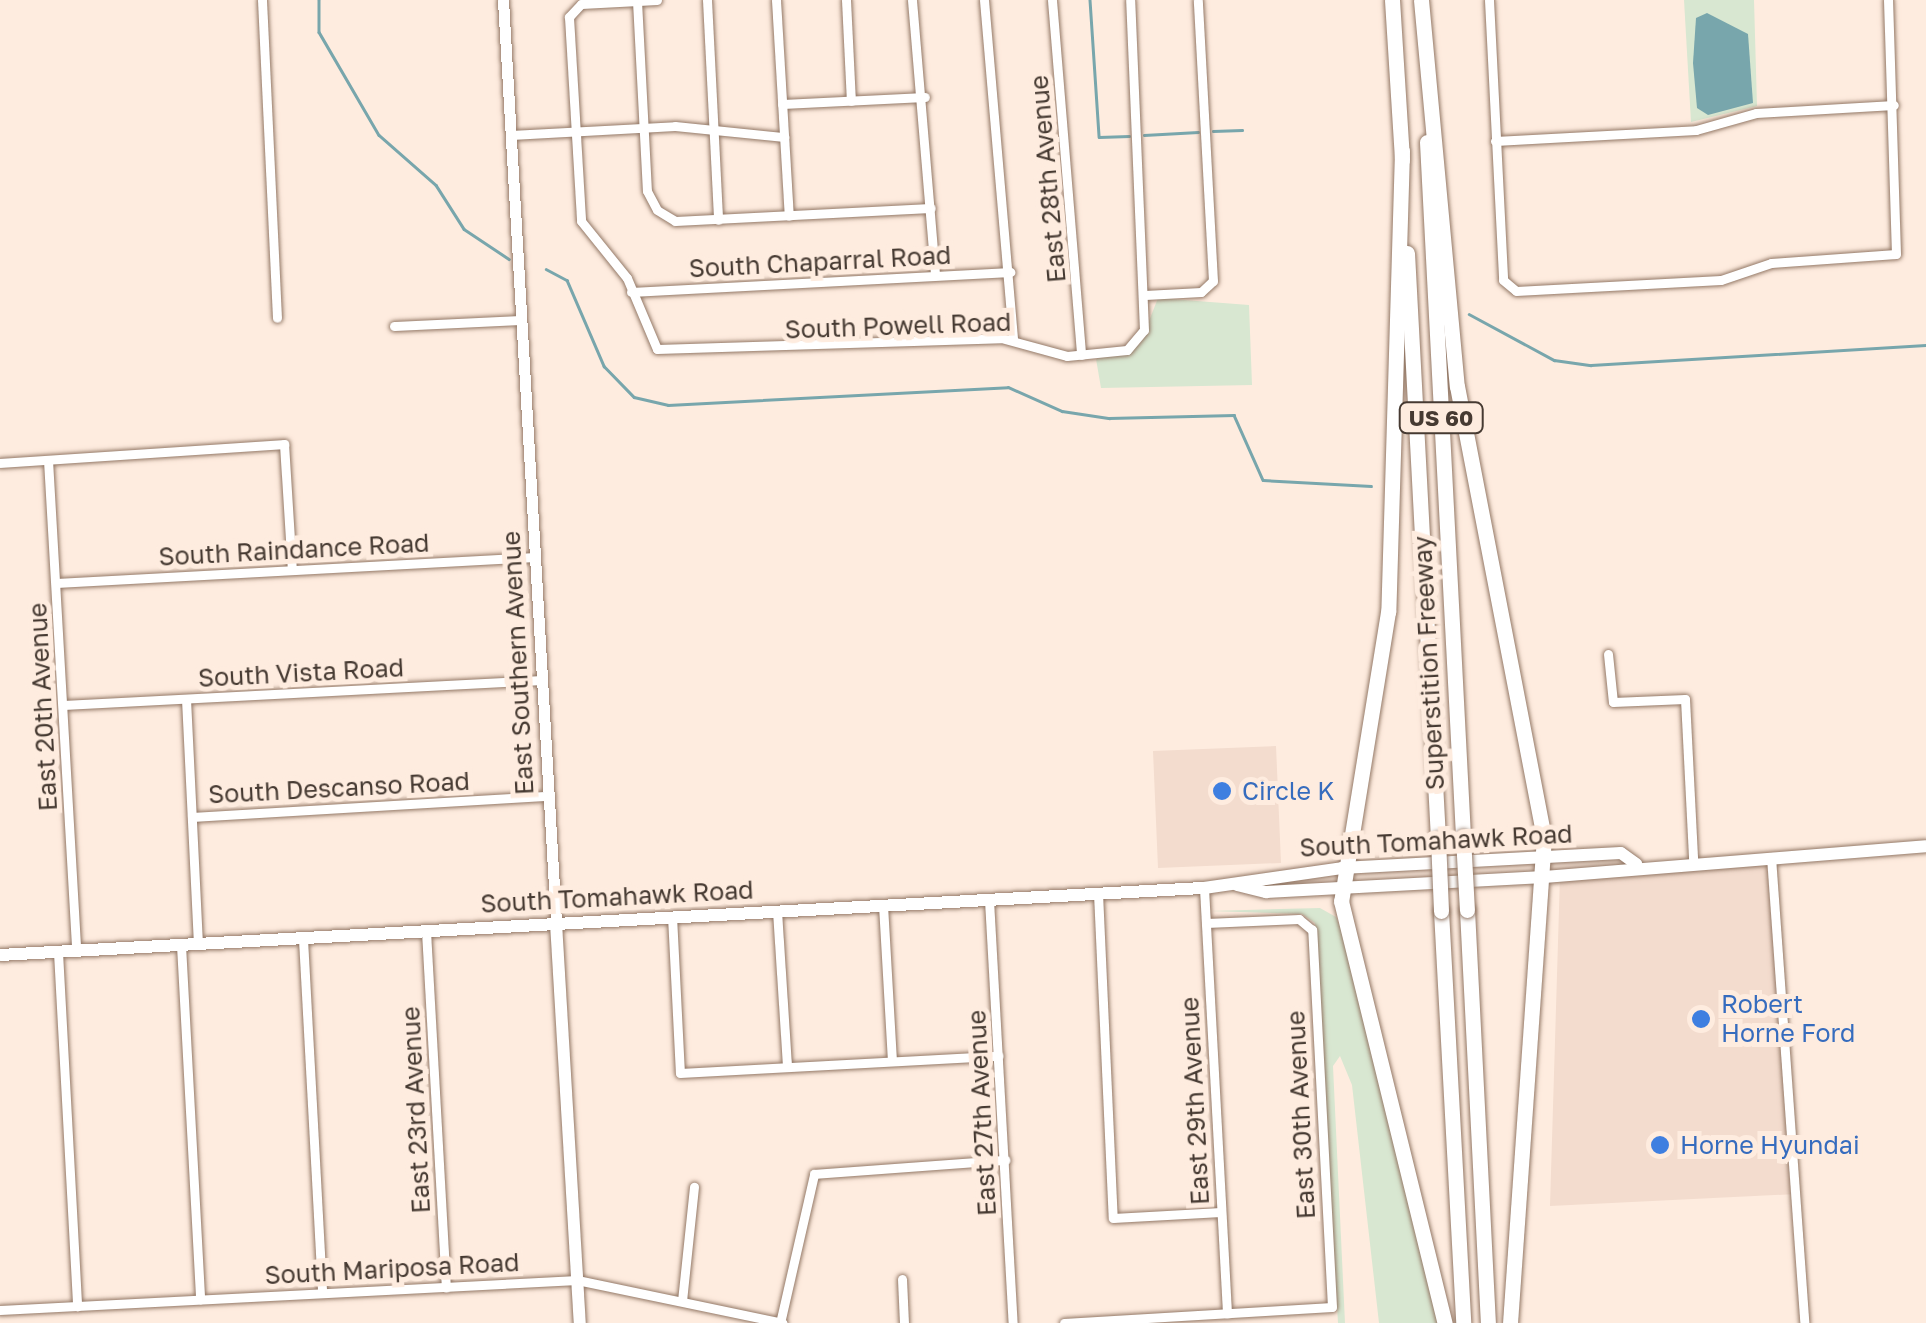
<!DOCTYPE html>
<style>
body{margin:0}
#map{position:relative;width:1926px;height:1323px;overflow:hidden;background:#feecdf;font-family:"Golos Text",sans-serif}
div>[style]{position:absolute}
.built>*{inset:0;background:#f3dcce}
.green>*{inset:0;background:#d8e7d1}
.water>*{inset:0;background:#78a6ac}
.stream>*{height:2.5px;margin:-1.25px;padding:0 1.25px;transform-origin:1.25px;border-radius:1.25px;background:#78a6ac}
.roads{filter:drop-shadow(0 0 2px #937866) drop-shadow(0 0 2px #937866)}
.minor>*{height:9px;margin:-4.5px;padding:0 4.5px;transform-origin:4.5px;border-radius:4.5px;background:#fff}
.tertiary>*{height:11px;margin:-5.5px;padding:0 5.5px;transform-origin:5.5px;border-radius:5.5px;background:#fff}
.secondary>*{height:12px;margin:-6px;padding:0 6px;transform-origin:6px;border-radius:6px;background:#fff}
.motorway>*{height:15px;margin:-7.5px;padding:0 7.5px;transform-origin:7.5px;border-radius:7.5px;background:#fff}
.bridges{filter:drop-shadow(0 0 2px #937866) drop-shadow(0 0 2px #937866)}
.motorway-bridge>*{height:15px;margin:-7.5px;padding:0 7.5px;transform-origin:7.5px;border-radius:7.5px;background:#fff}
.dots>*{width:28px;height:28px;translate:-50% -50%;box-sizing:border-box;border:5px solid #feecdf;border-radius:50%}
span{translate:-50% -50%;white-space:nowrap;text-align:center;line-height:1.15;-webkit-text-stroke:10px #feecdf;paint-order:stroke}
.shield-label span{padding:2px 8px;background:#feecdf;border:2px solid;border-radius:8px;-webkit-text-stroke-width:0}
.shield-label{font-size:22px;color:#463a32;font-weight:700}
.street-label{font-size:25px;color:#463a32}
.shop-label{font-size:25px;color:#366cbe}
.left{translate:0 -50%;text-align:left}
</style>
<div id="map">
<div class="built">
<i style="clip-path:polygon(1276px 746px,1281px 863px,1158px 868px,1153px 751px)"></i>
<i style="clip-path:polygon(1770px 855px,1797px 1194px,1550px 1206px,1560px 876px)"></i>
</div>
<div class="green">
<i style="clip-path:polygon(1684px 0,1754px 0,1757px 106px,1691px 122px)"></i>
<i style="clip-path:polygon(1158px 298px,1249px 305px,1252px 385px,1101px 388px,1096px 359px,1140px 344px)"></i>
<i style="clip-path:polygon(1320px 908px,1336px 917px,1349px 949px,1440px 1323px,1379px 1323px,1352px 1085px,1340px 1056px,1333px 1066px,1345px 1323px,1338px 1323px,1315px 923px,1302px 914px,1210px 911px)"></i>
</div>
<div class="water">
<i style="clip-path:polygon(1707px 13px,1748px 34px,1753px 103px,1708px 115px,1697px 108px,1693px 63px,1696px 18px)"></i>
</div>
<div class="stream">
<i style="left:319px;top:0;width:32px;rotate:90deg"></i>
<i style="left:319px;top:32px;width:119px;rotate:59.8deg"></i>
<i style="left:379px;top:135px;width:76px;rotate:41.3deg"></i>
<i style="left:436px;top:185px;width:52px;rotate:57.5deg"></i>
<i style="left:464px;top:229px;width:54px;rotate:33.7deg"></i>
<i style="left:1090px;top:0;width:137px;rotate:86.2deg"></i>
<i style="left:1099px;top:137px;width:30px;rotate:-2deg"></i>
<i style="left:1213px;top:131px;width:29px;rotate:-2deg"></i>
<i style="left:1144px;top:135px;width:54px;rotate:-3.2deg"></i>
<i style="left:546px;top:269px;width:24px;rotate:28deg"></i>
<i style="left:567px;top:280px;width:94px;rotate:66.7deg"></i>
<i style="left:604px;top:366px;width:43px;rotate:45.9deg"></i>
<i style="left:634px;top:397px;width:35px;rotate:13deg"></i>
<i style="left:668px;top:405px;width:340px;rotate:-3deg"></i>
<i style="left:1008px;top:387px;width:59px;rotate:24deg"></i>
<i style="left:1062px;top:411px;width:48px;rotate:8.5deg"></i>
<i style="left:1109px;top:418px;width:125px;rotate:-1.4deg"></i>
<i style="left:1234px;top:415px;width:71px;rotate:66deg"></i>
<i style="left:1263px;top:480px;width:108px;rotate:3.2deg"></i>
<i style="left:1469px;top:314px;width:97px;rotate:28.4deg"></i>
<i style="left:1554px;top:360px;width:37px;rotate:8deg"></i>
<i style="left:1591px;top:365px;width:336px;rotate:-3.4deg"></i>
</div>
<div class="roads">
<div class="minor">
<i style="left:262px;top:0;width:318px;rotate:87.3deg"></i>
<i style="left:657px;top:0;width:76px;rotate:177deg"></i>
<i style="left:581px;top:4px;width:18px;rotate:133deg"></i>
<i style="left:569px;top:17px;width:204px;rotate:86.6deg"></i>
<i style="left:581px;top:221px;width:73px;rotate:51.1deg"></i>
<i style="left:627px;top:278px;width:77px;rotate:67.1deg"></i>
<i style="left:657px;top:349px;width:344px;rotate:-1.8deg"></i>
<i style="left:1001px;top:338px;width:68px;rotate:15.3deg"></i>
<i style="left:1067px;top:356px;width:60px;rotate:-5.7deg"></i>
<i style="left:1127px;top:350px;width:26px;rotate:-50deg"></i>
<i style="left:1144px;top:330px;width:330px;rotate:-92.4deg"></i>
<i style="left:707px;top:0;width:220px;rotate:87.1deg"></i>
<i style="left:776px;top:0;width:216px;rotate:86.6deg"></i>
<i style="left:846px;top:0;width:101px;rotate:87.2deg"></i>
<i style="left:912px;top:0;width:276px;rotate:85.2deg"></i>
<i style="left:984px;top:0;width:340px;rotate:85.1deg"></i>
<i style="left:1052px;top:0;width:356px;rotate:85.3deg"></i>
<i style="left:1489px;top:0;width:280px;rotate:87.1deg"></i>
<i style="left:1503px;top:280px;width:17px;rotate:40deg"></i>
<i style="left:1516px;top:291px;width:205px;rotate:-3.1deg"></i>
<i style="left:1721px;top:280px;width:53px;rotate:-18.8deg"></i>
<i style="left:1771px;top:263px;width:125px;rotate:-4.1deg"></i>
<i style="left:1896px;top:254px;width:254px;rotate:-91.8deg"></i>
<i style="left:637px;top:1px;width:190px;rotate:87deg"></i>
<i style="left:647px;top:191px;width:21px;rotate:62deg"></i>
<i style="left:657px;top:210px;width:21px;rotate:31deg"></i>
<i style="left:675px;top:221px;width:256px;rotate:-2.9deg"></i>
<i style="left:782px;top:104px;width:143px;rotate:-2.8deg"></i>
<i style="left:511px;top:135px;width:164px;rotate:-3.1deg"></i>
<i style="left:675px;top:126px;width:110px;rotate:5.8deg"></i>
<i style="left:1495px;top:141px;width:201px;rotate:-3.1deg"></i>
<i style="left:1696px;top:130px;width:62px;rotate:-15.8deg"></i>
<i style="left:1756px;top:113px;width:138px;rotate:-3.3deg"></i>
<i style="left:631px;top:292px;width:380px;rotate:-3deg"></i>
<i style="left:1145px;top:295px;width:56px;rotate:-3.1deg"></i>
<i style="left:1201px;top:292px;width:16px;rotate:-43deg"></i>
<i style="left:1213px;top:281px;width:281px;rotate:-93.1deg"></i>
<i style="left:394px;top:326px;width:127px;rotate:-2.7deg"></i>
<i style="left:48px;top:460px;width:492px;rotate:86.7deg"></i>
<i style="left:0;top:463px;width:285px;rotate:-3.8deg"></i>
<i style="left:284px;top:444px;width:126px;rotate:86.4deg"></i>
<i style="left:56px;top:583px;width:480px;rotate:-3.1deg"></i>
<i style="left:1608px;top:654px;width:48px;rotate:84.1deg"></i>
<i style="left:1613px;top:702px;width:72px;rotate:-2.4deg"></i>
<i style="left:1685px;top:699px;width:160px;rotate:87.1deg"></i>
<i style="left:186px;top:699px;width:245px;rotate:87.2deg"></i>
<i style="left:63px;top:705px;width:480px;rotate:-3deg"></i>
<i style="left:192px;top:817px;width:357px;rotate:-3.4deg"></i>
<i style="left:1771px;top:857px;width:467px;rotate:85.9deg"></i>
<i style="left:1204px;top:888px;width:426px;rotate:86.9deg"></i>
<i style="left:1098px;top:893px;width:325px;rotate:87.4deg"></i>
<i style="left:1113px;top:1218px;width:108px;rotate:-3.2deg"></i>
<i style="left:989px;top:900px;width:424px;rotate:86.8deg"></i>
<i style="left:883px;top:905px;width:156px;rotate:86.7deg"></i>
<i style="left:777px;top:911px;width:156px;rotate:86.3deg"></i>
<i style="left:672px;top:916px;width:157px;rotate:87.1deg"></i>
<i style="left:680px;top:1073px;width:319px;rotate:-3.1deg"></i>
<i style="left:426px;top:931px;width:357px;rotate:86.8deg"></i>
<i style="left:303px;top:939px;width:354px;rotate:86.9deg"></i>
<i style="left:181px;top:945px;width:355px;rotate:86.9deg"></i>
<i style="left:58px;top:952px;width:355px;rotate:86.9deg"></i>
<i style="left:902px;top:1279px;width:44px;rotate:87.4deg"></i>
<i style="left:682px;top:1301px;width:115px;rotate:-84deg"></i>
<i style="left:0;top:1310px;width:578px;rotate:-2.98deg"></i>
<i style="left:577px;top:1280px;width:210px;rotate:11.8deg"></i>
<i style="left:780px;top:1323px;width:153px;rotate:-77.1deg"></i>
<i style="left:814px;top:1174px;width:192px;rotate:-4.2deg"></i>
<i style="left:1064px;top:1323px;width:268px;rotate:-3.4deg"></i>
<i style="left:1332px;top:1307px;width:378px;rotate:-93deg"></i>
<i style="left:1312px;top:930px;width:17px;rotate:-140deg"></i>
<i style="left:1299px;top:919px;width:93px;rotate:177.5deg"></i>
</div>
<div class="tertiary">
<i style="left:503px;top:0;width:925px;rotate:86.71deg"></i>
</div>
<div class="secondary">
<i style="left:1237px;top:885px;width:30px;rotate:14deg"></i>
<i style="left:1266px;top:892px;width:278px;rotate:-3.1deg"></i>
<i style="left:1544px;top:877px;width:383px;rotate:-4.6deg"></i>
<i style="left:556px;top:923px;width:401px;rotate:86.6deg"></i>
<i style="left:0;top:955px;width:1206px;rotate:-3.19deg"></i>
<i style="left:1204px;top:888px;width:139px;rotate:-8.2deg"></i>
<i style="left:1342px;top:868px;width:279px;rotate:-3.1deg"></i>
<i style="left:1621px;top:853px;width:19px;rotate:36deg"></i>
</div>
<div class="motorway">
<i style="left:1392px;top:0;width:160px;rotate:86.4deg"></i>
<i style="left:1421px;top:0;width:388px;rotate:84.7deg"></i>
<i style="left:1457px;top:386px;width:459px;rotate:79.1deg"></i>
<i style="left:1544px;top:837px;width:487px;rotate:94deg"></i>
<i style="left:1427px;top:142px;width:696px;rotate:87.03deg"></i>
<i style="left:1402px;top:151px;width:461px;rotate:91.7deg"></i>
<i style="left:1388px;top:612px;width:293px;rotate:99.2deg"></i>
<i style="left:1341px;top:901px;width:435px;rotate:76.2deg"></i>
<i style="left:1407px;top:253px;width:587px;rotate:86.97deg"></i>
<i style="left:1467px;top:910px;width:414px;rotate:87.1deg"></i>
<i style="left:1441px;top:911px;width:413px;rotate:86.9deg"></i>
</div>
</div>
<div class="bridges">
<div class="motorway-bridge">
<i style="left:1463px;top:837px;width:73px;rotate:86.9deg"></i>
<i style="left:1438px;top:839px;width:72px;rotate:87.6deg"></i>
</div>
</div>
<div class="dots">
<i style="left:1222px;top:791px;background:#3f7fe0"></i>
<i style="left:1701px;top:1019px;background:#3f7fe0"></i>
<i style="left:1660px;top:1145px;background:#3f7fe0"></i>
</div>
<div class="shield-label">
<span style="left:1441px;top:418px">US 60</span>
</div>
<div class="street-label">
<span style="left:1048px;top:179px;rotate:-95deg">East 28th Avenue</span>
<span style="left:820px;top:262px;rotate:-3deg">South Chaparral Road</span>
<span style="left:898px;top:326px;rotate:-2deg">South Powell Road</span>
<span style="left:294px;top:550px;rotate:-3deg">South Raindance Road</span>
<span style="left:518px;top:663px;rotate:-93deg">East Southern Avenue</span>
<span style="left:1429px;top:663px;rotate:-93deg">Superstition Freeway</span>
<span style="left:301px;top:673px;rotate:-3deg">South Vista Road</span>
<span style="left:43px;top:707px;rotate:-93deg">East 20th Avenue</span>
<span style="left:339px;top:788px;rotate:-3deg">South Descanso Road</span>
<span style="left:1436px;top:841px;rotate:-3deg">South Tomahawk Road</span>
<span style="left:617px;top:897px;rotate:-3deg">South Tomahawk Road</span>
<span style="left:1195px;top:1101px;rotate:-93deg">East 29th Avenue</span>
<span style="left:416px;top:1110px;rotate:-93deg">East 23rd Avenue</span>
<span style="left:982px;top:1113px;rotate:-93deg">East 27th Avenue</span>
<span style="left:1301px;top:1115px;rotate:-93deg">East 30th Avenue</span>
<span style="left:392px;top:1269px;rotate:-3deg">South Mariposa Road</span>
</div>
<div class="shop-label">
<span class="left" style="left:1242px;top:791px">Circle K</span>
<span class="left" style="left:1721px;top:1019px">Robert<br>Horne Ford</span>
<span class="left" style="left:1680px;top:1145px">Horne Hyundai</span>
</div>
</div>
